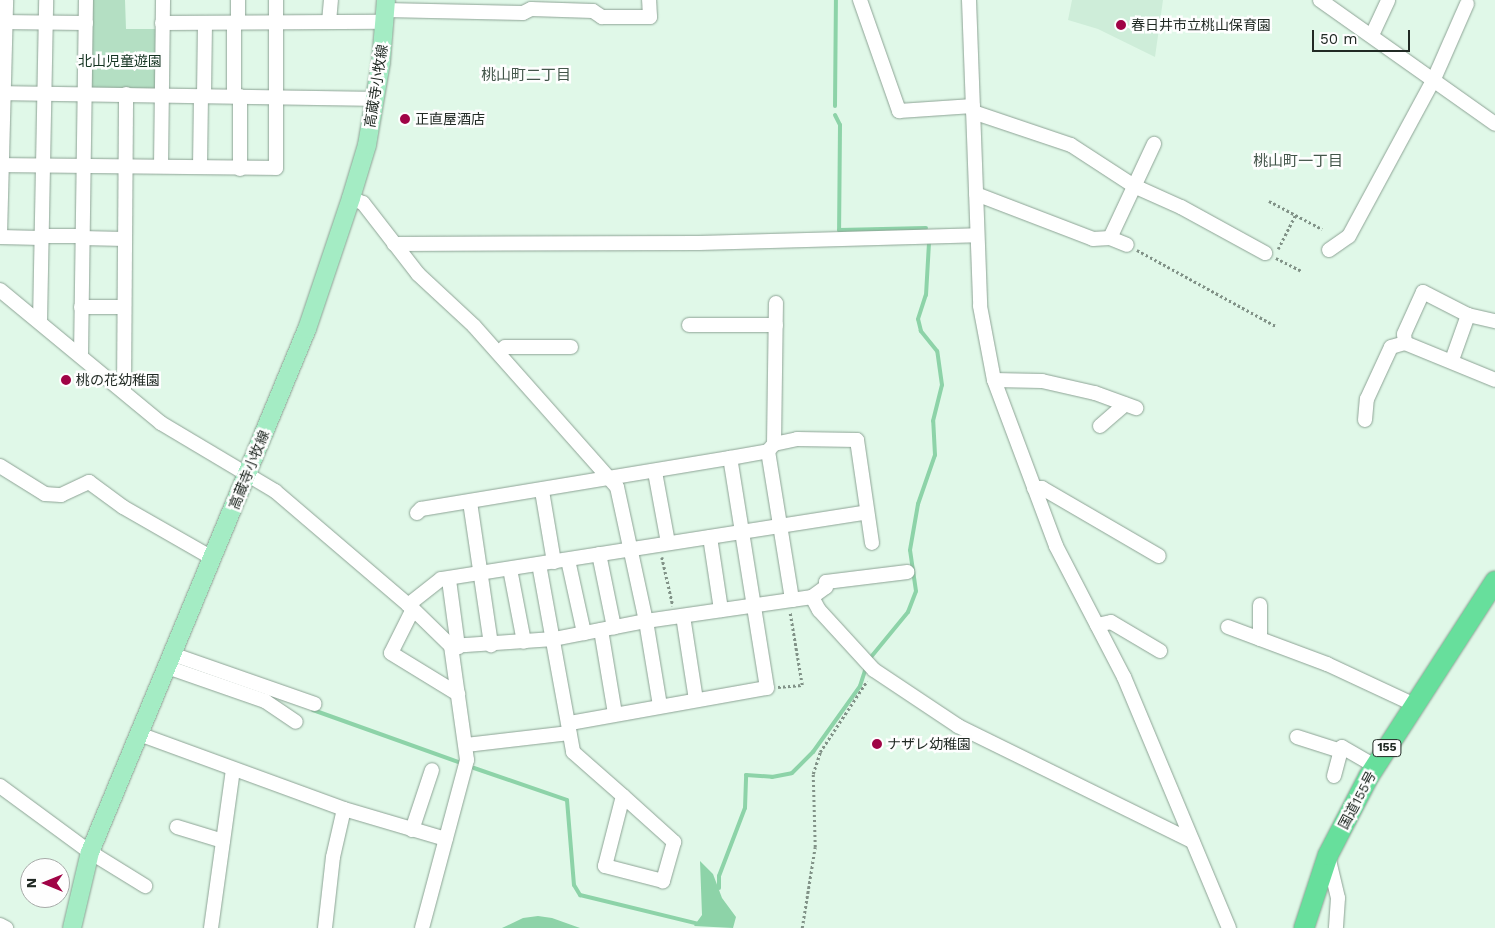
<!DOCTYPE html>
<meta charset="utf-8">
<style>
body{margin:0}
#map{position:relative;width:1495px;height:928px;overflow:hidden;background:#e0f8e8;font-family:"Work Sans","Noto Sans JP",sans-serif}
div>[style]{position:absolute}
.built>*{inset:0;background:#ceedd9}
.green>*{inset:0;background:#b4dfc3}
.water>*{inset:0;background:#8dd3a8}
.stream>*{height:4px;margin:-2px;padding:0 2px;transform-origin:2px;border-radius:2px;background:#8dd3a8}
.path>*{height:2.5px;margin-top:-1.25px;transform-origin:0;background:repeating-linear-gradient(90deg,#819287 0 2.5px,transparent 0 5px)}
.roads{filter:drop-shadow(0 0 1px #8da395) drop-shadow(0 0 1px #8da395)}
.minor>*{height:14px;margin:-7px;padding:0 7px;transform-origin:7px;border-radius:7px;background:#fff}
.major>*{height:18px;margin:-9px;padding:0 9px;transform-origin:9px;border-radius:9px;background:#a4ecc4}
.highway>*{height:20px;margin:-10px;padding:0 10px;transform-origin:10px;border-radius:10px;background:#67df9c}
.dots>*{width:14px;height:14px;translate:-50% -50%;box-sizing:border-box;border:2px solid #fefefe;border-radius:50%}
span{translate:-50% -50%;white-space:nowrap;text-align:center;line-height:1.15;-webkit-text-stroke:5px #fefefe;paint-order:stroke}
.shield-label span{padding:1px 4px;background:#fefefe;border:1px solid;border-radius:4px;-webkit-text-stroke-width:0}
.shield-label{font-size:12px;color:#212a24;font-weight:700}
.poi-label{font-size:14px;color:#212a24}
.left{translate:0 -50%;text-align:left}
.park-label{font-size:14px;color:#143321}
.street-label{font-size:14px;color:#212a24}
.neighbourhood-label{font-size:15px;color:#43564a}
.north{position:absolute;left:20px;top:858px;width:50px;height:50px;box-sizing:border-box;background:#fefefe;border:1px solid #a6a9a7;border-radius:50%;rotate:270deg;font-size:14px;font-weight:700;line-height:20px;text-align:center;color:#212a24}
.north::after{content:'';display:block;margin:auto;width:18px;height:22px;background:#a00446;clip-path:polygon(50% 0,100% 100%,50% 72%,0 100%)}
.scale{position:absolute;left:1312px;top:30px;width:98px;height:22px;box-sizing:border-box;border:2px solid #212a24;border-top:0;padding-left:6px;font-size:15px;line-height:18px;white-space:nowrap;color:#212a24;-webkit-text-stroke:4px #fefefe;paint-order:stroke}
</style>
<div id="map">
<div class="built">
<i style="clip-path:polygon(1072px 0,1163px 0,1155px 57px,1098px 29px,1068px 20px)"></i>
</div>
<div class="green">
<i style="clip-path:polygon(86px 0,125px 0,126px 29px,162px 29px,161px 94px,87px 94px)"></i>
</div>
<div class="water">
<i style="clip-path:polygon(700px 861px,713px 874px,722px 898px,736px 917px,733px 928px,694px 926px,702px 915px)"></i>
<i style="clip-path:polygon(538px 916px,552px 918px,580px 928px,502px 928px,523px 918px)"></i>
</div>
<div class="stream">
<i style="left:835px;top:106px;width:106px;rotate:-89.5deg"></i>
<i style="left:835px;top:115px;width:11px;rotate:63deg"></i>
<i style="left:840px;top:125px;width:105px;rotate:90.5deg"></i>
<i style="left:839px;top:230px;width:87px;rotate:-1.3deg"></i>
<i style="left:871px;top:657px;width:58px;rotate:-50.6deg"></i>
<i style="left:908px;top:612px;width:22px;rotate:-69deg"></i>
<i style="left:916px;top:591px;width:41px;rotate:-98.3deg"></i>
<i style="left:910px;top:550px;width:47px;rotate:-80.1deg"></i>
<i style="left:918px;top:504px;width:52px;rotate:-70.9deg"></i>
<i style="left:935px;top:455px;width:34px;rotate:-93deg"></i>
<i style="left:933px;top:421px;width:37px;rotate:-76deg"></i>
<i style="left:942px;top:385px;width:34px;rotate:-98deg"></i>
<i style="left:937px;top:351px;width:26px;rotate:-129deg"></i>
<i style="left:921px;top:331px;width:12px;rotate:-104deg"></i>
<i style="left:918px;top:319px;width:25px;rotate:-72deg"></i>
<i style="left:926px;top:295px;width:52px;rotate:-86.7deg"></i>
<i style="left:313px;top:710px;width:157px;rotate:19.7deg"></i>
<i style="left:474px;top:768px;width:98px;rotate:19deg"></i>
<i style="left:567px;top:800px;width:85px;rotate:85.3deg"></i>
<i style="left:574px;top:885px;width:12px;rotate:59deg"></i>
<i style="left:580px;top:895px;width:122px;rotate:13.7deg"></i>
<i style="left:719px;top:888px;width:12px;rotate:-90deg"></i>
<i style="left:719px;top:876px;width:73px;rotate:-69.1deg"></i>
<i style="left:745px;top:808px;width:33px;rotate:-88deg"></i>
<i style="left:746px;top:775px;width:26px;rotate:4deg"></i>
<i style="left:772px;top:777px;width:20px;rotate:-11deg"></i>
<i style="left:792px;top:773px;width:30px;rotate:-45deg"></i>
<i style="left:813px;top:752px;width:81px;rotate:-54.5deg"></i>
<i style="left:860px;top:686px;width:19px;rotate:-72deg"></i>
</div>
<div class="path">
<i style="left:1269px;top:201px;width:60px;rotate:27.8deg"></i>
<i style="left:1278px;top:249px;width:38px;rotate:-63deg"></i>
<i style="left:1137px;top:250px;width:158px;rotate:28.7deg"></i>
<i style="left:1276px;top:258px;width:28px;rotate:27deg"></i>
<i style="left:662px;top:557px;width:50px;rotate:77.3deg"></i>
<i style="left:778px;top:687px;width:24px;rotate:-5deg"></i>
<i style="left:802px;top:685px;width:73px;rotate:-99.5deg"></i>
<i style="left:802px;top:928px;width:82px;rotate:-80.9deg"></i>
<i style="left:815px;top:847px;width:73px;rotate:-91.6deg"></i>
<i style="left:813px;top:774px;width:23px;rotate:-72deg"></i>
<i style="left:820px;top:752px;width:85px;rotate:-56.5deg"></i>
</div>
<div class="roads">
<div class="minor">
<i style="left:860px;top:0;width:118px;rotate:70.6deg"></i>
<i style="left:899px;top:111px;width:74px;rotate:-3.9deg"></i>
<i style="left:969px;top:0;width:306px;rotate:87.9deg"></i>
<i style="left:980px;top:306px;width:75px;rotate:79.3deg"></i>
<i style="left:994px;top:380px;width:177px;rotate:69.5deg"></i>
<i style="left:1056px;top:546px;width:148px;rotate:62.6deg"></i>
<i style="left:1124px;top:677px;width:272px;rotate:67.3deg"></i>
<i style="left:1320px;top:0;width:214px;rotate:35.3deg"></i>
<i style="left:385px;top:10px;width:138px;rotate:1.2deg"></i>
<i style="left:523px;top:13px;width:9px;rotate:-27deg"></i>
<i style="left:531px;top:9px;width:62px;rotate:1.8deg"></i>
<i style="left:593px;top:11px;width:11px;rotate:34deg"></i>
<i style="left:602px;top:17px;width:48px"></i>
<i style="left:650px;top:17px;width:17px;rotate:-93deg"></i>
<i style="left:0;top:22px;width:86px;rotate:0.7deg"></i>
<i style="left:329px;top:22px;width:22px;rotate:-85deg"></i>
<i style="left:162px;top:23px;width:223px;rotate:-0.3deg"></i>
<i style="left:238px;top:23px;width:23px;rotate:-90deg"></i>
<i style="left:1372px;top:35px;width:38px;rotate:-65deg"></i>
<i style="left:0;top:93px;width:374px;rotate:0.9deg"></i>
<i style="left:204px;top:95px;width:72px;rotate:-89.2deg"></i>
<i style="left:234px;top:96px;width:73px;rotate:-90deg"></i>
<i style="left:240px;top:96px;width:73px;rotate:90deg"></i>
<i style="left:973px;top:112px;width:103px;rotate:18.6deg"></i>
<i style="left:1071px;top:145px;width:75px;rotate:33.1deg"></i>
<i style="left:1134px;top:186px;width:51px;rotate:24.1deg"></i>
<i style="left:1181px;top:207px;width:96px;rotate:28.7deg"></i>
<i style="left:2px;top:165px;width:274px;rotate:0.6deg"></i>
<i style="left:276px;top:168px;width:168px;rotate:-90deg"></i>
<i style="left:161px;top:166px;width:166px;rotate:-89.3deg"></i>
<i style="left:200px;top:167px;width:72px;rotate:-89.2deg"></i>
<i style="left:976px;top:194px;width:125px;rotate:21deg"></i>
<i style="left:1093px;top:239px;width:17px;rotate:-3deg"></i>
<i style="left:1110px;top:238px;width:104px;rotate:-64.9deg"></i>
<i style="left:351px;top:198px;width:13px;rotate:23deg"></i>
<i style="left:363px;top:203px;width:90px;rotate:52.2deg"></i>
<i style="left:418px;top:274px;width:76px;rotate:42.9deg"></i>
<i style="left:474px;top:326px;width:215px;rotate:48.4deg"></i>
<i style="left:617px;top:487px;width:137px;rotate:77.8deg"></i>
<i style="left:646px;top:621px;width:86px;rotate:80.6deg"></i>
<i style="left:0;top:235px;width:235px;rotate:-88.5deg"></i>
<i style="left:41px;top:236px;width:40px"></i>
<i style="left:0;top:237px;width:41px;rotate:1.4deg"></i>
<i style="left:81px;top:238px;width:44px;rotate:1.3deg"></i>
<i style="left:1110px;top:238px;width:18px;rotate:22deg"></i>
<i style="left:394px;top:244px;width:305px;rotate:-0.2deg"></i>
<i style="left:699px;top:243px;width:278px;rotate:-1.6deg"></i>
<i style="left:1329px;top:250px;width:24px;rotate:-35deg"></i>
<i style="left:1349px;top:236px;width:179px;rotate:-61.6deg"></i>
<i style="left:1434px;top:79px;width:82px;rotate:-66.3deg"></i>
<i style="left:0;top:290px;width:209px;rotate:39.6deg"></i>
<i style="left:161px;top:423px;width:133px;rotate:30.8deg"></i>
<i style="left:275px;top:491px;width:182px;rotate:40.5deg"></i>
<i style="left:413px;top:609px;width:53px;rotate:44.2deg"></i>
<i style="left:451px;top:646px;width:115px;rotate:82deg"></i>
<i style="left:467px;top:760px;width:174px;rotate:105deg"></i>
<i style="left:81px;top:307px;width:43px"></i>
<i style="left:40px;top:322px;width:322px;rotate:-88.9deg"></i>
<i style="left:689px;top:325px;width:87px"></i>
<i style="left:1405px;top:343px;width:9px;rotate:-96deg"></i>
<i style="left:1404px;top:334px;width:46px;rotate:-65.7deg"></i>
<i style="left:1423px;top:292px;width:51px;rotate:27.1deg"></i>
<i style="left:1468px;top:315px;width:28px;rotate:13deg"></i>
<i style="left:499px;top:353px;width:8px;rotate:-45deg"></i>
<i style="left:505px;top:347px;width:66px"></i>
<i style="left:81px;top:356px;width:356px;rotate:-89.2deg"></i>
<i style="left:1452px;top:360px;width:48px;rotate:-70.4deg"></i>
<i style="left:994px;top:380px;width:48px;rotate:1.2deg"></i>
<i style="left:1042px;top:381px;width:54px;rotate:12.8deg"></i>
<i style="left:1095px;top:393px;width:44px;rotate:20.1deg"></i>
<i style="left:124px;top:391px;width:297px;rotate:-89.6deg"></i>
<i style="left:1365px;top:420px;width:21px;rotate:-85deg"></i>
<i style="left:1367px;top:399px;width:57px;rotate:-65.2deg"></i>
<i style="left:1391px;top:347px;width:15px;rotate:-16deg"></i>
<i style="left:1405px;top:343px;width:97px;rotate:22.3deg"></i>
<i style="left:1100px;top:426px;width:33px;rotate:-41deg"></i>
<i style="left:774px;top:444px;width:141px;rotate:-89.2deg"></i>
<i style="left:768px;top:451px;width:151px;rotate:80.8deg"></i>
<i style="left:0;top:466px;width:53px;rotate:31.9deg"></i>
<i style="left:45px;top:494px;width:16px;rotate:4deg"></i>
<i style="left:61px;top:495px;width:31px;rotate:-25deg"></i>
<i style="left:89px;top:482px;width:42px;rotate:36.3deg"></i>
<i style="left:123px;top:507px;width:103px;rotate:29.8deg"></i>
<i style="left:655px;top:472px;width:72px;rotate:79.6deg"></i>
<i style="left:1034px;top:488px;width:8px"></i>
<i style="left:1042px;top:488px;width:135px;rotate:30.2deg"></i>
<i style="left:542px;top:491px;width:72px;rotate:80.4deg"></i>
<i style="left:470px;top:502px;width:145px;rotate:81.6deg"></i>
<i style="left:417px;top:513px;width:6px;rotate:-45deg"></i>
<i style="left:421px;top:509px;width:313px;rotate:-9.4deg"></i>
<i style="left:730px;top:458px;width:39px;rotate:-10deg"></i>
<i style="left:768px;top:451px;width:9px;rotate:-49deg"></i>
<i style="left:774px;top:444px;width:24px;rotate:-12deg"></i>
<i style="left:797px;top:439px;width:60px;rotate:1deg"></i>
<i style="left:857px;top:440px;width:104px;rotate:81.7deg"></i>
<i style="left:710px;top:537px;width:74px;rotate:81.4deg"></i>
<i style="left:599px;top:554px;width:75px;rotate:78.4deg"></i>
<i style="left:568px;top:560px;width:75px;rotate:77.6deg"></i>
<i style="left:539px;top:564px;width:191px;rotate:79.7deg"></i>
<i style="left:573px;top:752px;width:67px;rotate:41.3deg"></i>
<i style="left:623px;top:796px;width:69px;rotate:42deg"></i>
<i style="left:674px;top:842px;width:41px;rotate:105.8deg"></i>
<i style="left:663px;top:881px;width:60px;rotate:-165.5deg"></i>
<i style="left:605px;top:866px;width:72px;rotate:-75.6deg"></i>
<i style="left:510px;top:569px;width:74px;rotate:79.1deg"></i>
<i style="left:449px;top:580px;width:68px;rotate:82.3deg"></i>
<i style="left:812px;top:597px;width:15px;rotate:62deg"></i>
<i style="left:819px;top:610px;width:81px;rotate:47.5deg"></i>
<i style="left:874px;top:670px;width:101px;rotate:33.7deg"></i>
<i style="left:958px;top:726px;width:261px;rotate:26.2deg"></i>
<i style="left:408px;top:605px;width:42px;rotate:-38.2deg"></i>
<i style="left:441px;top:579px;width:431px;rotate:-8.9deg"></i>
<i style="left:413px;top:609px;width:49px;rotate:116.6deg"></i>
<i style="left:391px;top:653px;width:79px;rotate:31.5deg"></i>
<i style="left:683px;top:616px;width:85px;rotate:81.2deg"></i>
<i style="left:1097px;top:625px;width:14px;rotate:-12deg"></i>
<i style="left:1111px;top:622px;width:57px;rotate:30.6deg"></i>
<i style="left:1228px;top:627px;width:106px;rotate:20.5deg"></i>
<i style="left:1327px;top:664px;width:97px;rotate:25deg"></i>
<i style="left:601px;top:630px;width:85px;rotate:80.5deg"></i>
<i style="left:1260px;top:639px;width:34px;rotate:-90deg"></i>
<i style="left:451px;top:646px;width:103px;rotate:-3.9deg"></i>
<i style="left:554px;top:639px;width:94px;rotate:-11.1deg"></i>
<i style="left:646px;top:621px;width:168px;rotate:-8.2deg"></i>
<i style="left:812px;top:597px;width:17px;rotate:-36deg"></i>
<i style="left:826px;top:587px;width:5px;rotate:-90deg"></i>
<i style="left:826px;top:582px;width:82px;rotate:-7deg"></i>
<i style="left:172px;top:654px;width:151px;rotate:19.3deg"></i>
<i style="left:167px;top:667px;width:104px;rotate:19.1deg"></i>
<i style="left:265px;top:701px;width:37px;rotate:34deg"></i>
<i style="left:570px;top:723px;width:200px;rotate:-10.1deg"></i>
<i style="left:767px;top:688px;width:233px;rotate:-99.1deg"></i>
<i style="left:139px;top:734px;width:218px;rotate:20.1deg"></i>
<i style="left:344px;top:809px;width:106px;rotate:16.4deg"></i>
<i style="left:1297px;top:737px;width:46px;rotate:17.7deg"></i>
<i style="left:466px;top:745px;width:104px;rotate:-6.6deg"></i>
<i style="left:1334px;top:776px;width:30px;rotate:-75deg"></i>
<i style="left:1342px;top:747px;width:38px;rotate:30deg"></i>
<i style="left:0;top:786px;width:112px;rotate:36.3deg"></i>
<i style="left:90px;top:852px;width:65px;rotate:31.7deg"></i>
<i style="left:177px;top:827px;width:48px;rotate:16.9deg"></i>
<i style="left:412px;top:830px;width:63px;rotate:-71.6deg"></i>
<i style="left:1328px;top:856px;width:43px;rotate:76.6deg"></i>
<i style="left:1338px;top:898px;width:30px;rotate:94deg"></i>
<i style="left:0;top:925px;width:7px;rotate:27deg"></i>
<i style="left:211px;top:928px;width:160px;rotate:-82.1deg"></i>
<i style="left:325px;top:928px;width:71px;rotate:-83.6deg"></i>
<i style="left:333px;top:857px;width:49px;rotate:-77.1deg"></i>
</div>
<div class="major">
<i style="left:72px;top:928px;width:78px;rotate:-76.7deg"></i>
<i style="left:90px;top:852px;width:566px;rotate:-67.47deg"></i>
<i style="left:307px;top:329px;width:138px;rotate:-71.4deg"></i>
<i style="left:351px;top:198px;width:55px;rotate:-73.2deg"></i>
<i style="left:367px;top:145px;width:84px;rotate:-80.4deg"></i>
<i style="left:381px;top:62px;width:62px;rotate:-85.4deg"></i>
</div>
<div class="highway">
<i style="left:1304px;top:928px;width:77px;rotate:-71.8deg"></i>
<i style="left:1328px;top:855px;width:89px;rotate:-62.6deg"></i>
<i style="left:1369px;top:776px;width:232px;rotate:-57.1deg"></i>
</div>
</div>
<div class="dots">
<i style="left:1121px;top:25px;background:#a00446"></i>
<i style="left:405px;top:119px;background:#a00446"></i>
<i style="left:66px;top:380px;background:#a00446"></i>
<i style="left:877px;top:744px;background:#a00446"></i>
</div>
<div class="shield-label">
<span style="left:1387px;top:748px">155</span>
</div>
<div class="poi-label">
<span class="left" style="left:1131px;top:25px">春日井市立桃山保育園</span>
<span class="left" style="left:415px;top:119px">正直屋酒店</span>
<span class="left" style="left:76px;top:380px">桃の花幼稚園</span>
<span class="left" style="left:887px;top:744px">ナザレ幼稚園</span>
</div>
<div class="park-label">
<span style="left:120px;top:61px">北山児童遊園</span>
</div>
<div class="street-label">
<span style="left:376px;top:86px;rotate:-81deg">高蔵寺小牧線</span>
<span style="left:249px;top:470px;rotate:-68deg">高蔵寺小牧線</span>
<span style="left:1357px;top:800px;rotate:-62deg">国道155号</span>
</div>
<div class="neighbourhood-label">
<span style="left:526px;top:76px">桃山町二丁目</span>
<span style="left:1298px;top:162px">桃山町一丁目</span>
</div>
<div class="north">N</div>
<div class="scale">50 m</div>
</div>
